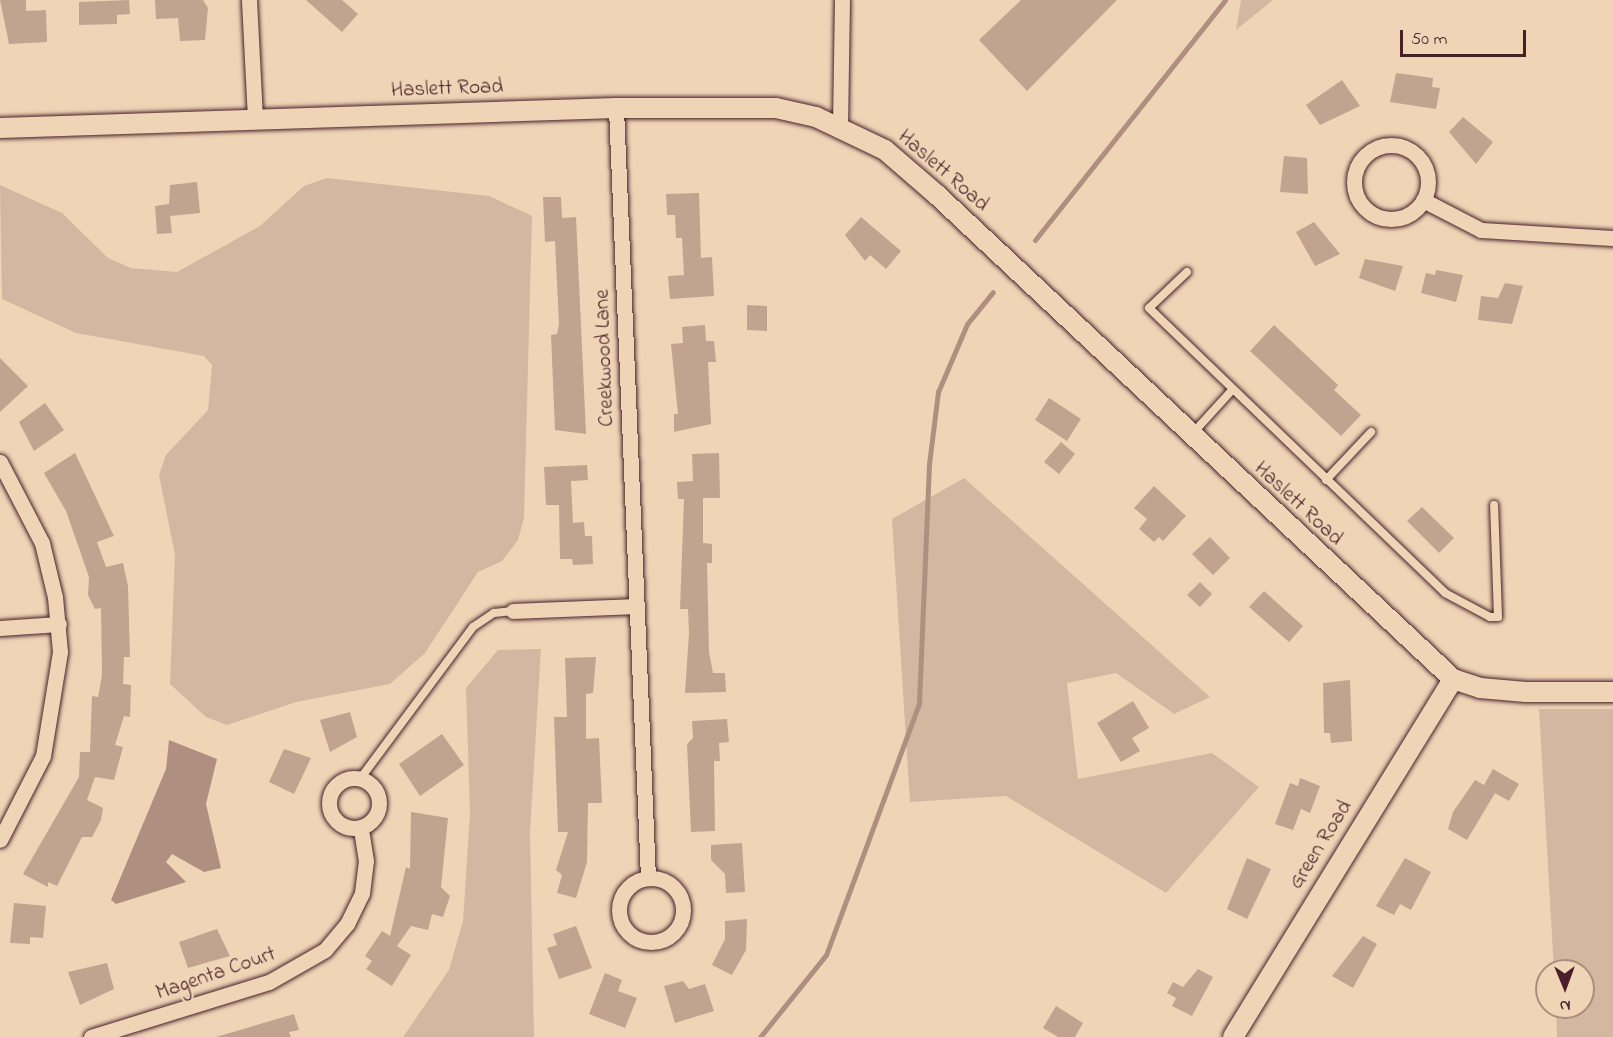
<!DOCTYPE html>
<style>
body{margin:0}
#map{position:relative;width:1613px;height:1037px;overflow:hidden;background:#efd5b6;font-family:"Indie Flower",sans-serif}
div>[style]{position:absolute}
.green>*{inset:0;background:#d4b7a0}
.water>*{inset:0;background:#b08f81}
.stream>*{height:5px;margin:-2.5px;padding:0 2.5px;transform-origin:2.5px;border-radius:2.5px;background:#b08f81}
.building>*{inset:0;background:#c1a38f}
.roads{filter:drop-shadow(0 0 2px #4a1f2b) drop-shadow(0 0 2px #4a1f2b)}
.service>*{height:8px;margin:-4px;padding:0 4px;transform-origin:4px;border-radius:4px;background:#efd5b6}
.minor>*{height:15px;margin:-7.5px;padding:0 7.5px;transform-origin:7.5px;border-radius:7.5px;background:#efd5b6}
.minor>.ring{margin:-7.5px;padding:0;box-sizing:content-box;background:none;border:15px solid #efd5b6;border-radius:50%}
.tertiary>*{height:20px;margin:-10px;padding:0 10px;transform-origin:10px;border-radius:10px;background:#efd5b6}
span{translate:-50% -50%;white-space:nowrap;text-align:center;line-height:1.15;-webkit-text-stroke:4.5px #efd5b6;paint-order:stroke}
.street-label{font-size:21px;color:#4a1f2b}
.north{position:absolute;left:1535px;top:959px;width:60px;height:60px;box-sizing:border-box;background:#efd5b6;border:2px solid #ad8c7e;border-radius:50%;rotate:179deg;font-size:16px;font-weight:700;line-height:24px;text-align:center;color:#4a1f2b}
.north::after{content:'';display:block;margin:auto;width:21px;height:27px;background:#4a1f2b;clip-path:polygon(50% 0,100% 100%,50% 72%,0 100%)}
.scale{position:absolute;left:1400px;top:30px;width:126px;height:27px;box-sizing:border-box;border:3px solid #4a1f2b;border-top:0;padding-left:8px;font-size:18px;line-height:21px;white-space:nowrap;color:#4a1f2b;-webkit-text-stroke:4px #efd5b6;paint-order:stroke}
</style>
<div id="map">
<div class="green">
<i style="clip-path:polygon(1241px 0,1273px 0,1236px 30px)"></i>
<i style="clip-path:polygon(327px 178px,489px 196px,532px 216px,524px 518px,518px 540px,502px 561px,478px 572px,425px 653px,390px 684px,296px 702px,227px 725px,206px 717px,170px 684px,175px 555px,159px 475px,166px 455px,208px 410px,212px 365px,204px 356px,76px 333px,2px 299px,0 185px,62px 213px,108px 258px,131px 268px,177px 272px,260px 226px,304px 186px)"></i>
<i style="clip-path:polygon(964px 478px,1210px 697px,1174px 714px,1116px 673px,1067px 683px,1078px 779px,1212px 753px,1259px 787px,1166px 893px,1006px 796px,910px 802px,892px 519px)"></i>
<i style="clip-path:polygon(541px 649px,530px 832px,534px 1037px,403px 1037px,449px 970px,463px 921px,470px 813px,466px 688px,498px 650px)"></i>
<i style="clip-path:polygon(1539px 709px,1613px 709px,1613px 1037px,1557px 1037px,1556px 1007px,1583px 1007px,1583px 971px,1554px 971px)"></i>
</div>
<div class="water">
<i style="clip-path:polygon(169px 740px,217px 759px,206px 804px,221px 868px,204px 872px,172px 854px,166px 862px,186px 882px,116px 904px,111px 900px,166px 769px)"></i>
</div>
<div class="stream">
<i style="left:1035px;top:240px;width:306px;rotate:-51.6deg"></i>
<i style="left:760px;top:1037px;width:105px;rotate:-51.2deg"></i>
<i style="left:826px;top:955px;width:269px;rotate:-69.7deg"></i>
<i style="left:919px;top:703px;width:239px;rotate:-87.6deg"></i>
<i style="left:929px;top:464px;width:73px;rotate:-82.9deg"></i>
<i style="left:938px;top:392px;width:74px;rotate:-66.9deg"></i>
<i style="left:967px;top:324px;width:41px;rotate:-50.9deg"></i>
</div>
<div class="building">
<i style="clip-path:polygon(0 0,26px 0,26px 11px,46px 10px,47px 42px,9px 44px)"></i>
<i style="clip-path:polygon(129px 0,130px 14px,117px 15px,117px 24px,79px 25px,79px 2px)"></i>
<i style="clip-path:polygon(155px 0,203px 0,208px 8px,205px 40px,180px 41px,178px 18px,156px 19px)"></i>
<i style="clip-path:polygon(306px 0,342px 0,358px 14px,342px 32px)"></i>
<i style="clip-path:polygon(1021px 0,1117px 0,1027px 91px,979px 40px)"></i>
<i style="clip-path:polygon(1396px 73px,1433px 78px,1432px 87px,1440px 88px,1436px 109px,1390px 102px)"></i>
<i style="clip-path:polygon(1342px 80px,1360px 106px,1320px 125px,1306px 105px)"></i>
<i style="clip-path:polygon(1463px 117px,1493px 142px,1476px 164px,1449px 132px)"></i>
<i style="clip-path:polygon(1284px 156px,1307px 158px,1308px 194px,1280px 192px)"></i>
<i style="clip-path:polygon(197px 182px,200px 213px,170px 216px,172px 233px,157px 234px,155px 206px,169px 204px,170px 185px)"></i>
<i style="clip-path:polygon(699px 193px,701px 258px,712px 257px,714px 296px,670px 299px,668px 276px,684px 275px,682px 238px,676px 238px,675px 215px,667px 215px,666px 194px)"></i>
<i style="clip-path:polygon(543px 197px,561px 197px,562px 218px,576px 217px,586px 434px,555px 430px,551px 335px,557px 334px,559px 324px,555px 241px,545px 242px)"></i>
<i style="clip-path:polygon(861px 217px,901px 251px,886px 269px,870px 255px,865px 261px,845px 235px)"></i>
<i style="clip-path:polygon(1314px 222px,1340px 254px,1315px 266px,1296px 232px)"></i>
<i style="clip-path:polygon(1365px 259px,1403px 266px,1395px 291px,1359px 278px)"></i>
<i style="clip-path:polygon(1436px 270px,1463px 275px,1456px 302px,1421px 293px,1426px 273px,1435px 275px)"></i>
<i style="clip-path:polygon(1505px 283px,1523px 286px,1512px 324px,1478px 320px,1481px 296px,1498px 298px)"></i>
<i style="clip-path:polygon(747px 305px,767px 306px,767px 331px,747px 330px)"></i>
<i style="clip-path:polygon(705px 325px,706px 341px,714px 341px,716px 362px,708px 362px,711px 424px,674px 432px,674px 414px,678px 414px,671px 344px,683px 343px,682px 327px)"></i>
<i style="clip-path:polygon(1274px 325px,1338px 385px,1334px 390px,1361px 415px,1341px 436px,1250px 351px)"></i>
<i style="clip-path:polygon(0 358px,28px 386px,0 412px)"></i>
<i style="clip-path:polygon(1049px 398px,1081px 419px,1067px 441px,1035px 420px)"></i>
<i style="clip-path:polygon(45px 403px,64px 430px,34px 451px,19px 422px)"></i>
<i style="clip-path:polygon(1061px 442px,1075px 454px,1059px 474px,1044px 462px)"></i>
<i style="clip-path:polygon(75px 453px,114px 536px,97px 542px,106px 567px,123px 563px,128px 586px,130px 657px,124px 657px,123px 684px,131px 685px,130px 717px,124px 716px,115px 745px,123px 747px,114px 780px,95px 777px,87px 800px,103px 808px,101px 820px,92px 837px,82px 837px,57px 886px,48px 882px,48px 887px,23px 874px,79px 777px,80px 752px,90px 752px,92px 696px,98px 697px,102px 675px,101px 608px,95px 609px,88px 595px,89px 577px,66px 511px,44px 473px)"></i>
<i style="clip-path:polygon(719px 453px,720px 498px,703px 498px,703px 543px,712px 544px,712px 563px,707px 563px,709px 652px,713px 673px,725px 673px,726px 692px,685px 693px,689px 633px,688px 609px,680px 609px,684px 499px,678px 499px,677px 482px,693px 481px,692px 454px)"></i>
<i style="clip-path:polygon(587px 465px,588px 480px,571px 481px,573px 523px,584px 522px,585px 536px,592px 536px,593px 564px,573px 565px,572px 559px,560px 559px,559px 505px,546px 505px,544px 467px)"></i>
<i style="clip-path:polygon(1154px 486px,1186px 516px,1163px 541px,1159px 537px,1154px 542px,1139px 529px,1147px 519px,1134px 508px)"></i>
<i style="clip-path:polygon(1422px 507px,1454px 538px,1439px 553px,1407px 521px)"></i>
<i style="clip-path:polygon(1210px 537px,1230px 558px,1213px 575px,1192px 554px)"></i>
<i style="clip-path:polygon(1200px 582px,1212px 594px,1200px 607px,1187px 595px)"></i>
<i style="clip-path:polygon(1264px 591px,1303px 626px,1289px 642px,1249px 607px)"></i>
<i style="clip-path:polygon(596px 657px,593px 693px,586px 694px,586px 739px,599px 738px,602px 803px,588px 803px,587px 862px,576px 898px,557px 893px,562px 875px,556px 870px,568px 832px,558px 832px,554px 717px,567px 717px,565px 658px)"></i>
<i style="clip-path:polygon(1350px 680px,1352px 741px,1331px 743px,1330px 733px,1324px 733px,1323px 683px)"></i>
<i style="clip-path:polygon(1133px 701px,1149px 728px,1132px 738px,1140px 751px,1121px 762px,1097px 723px)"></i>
<i style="clip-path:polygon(350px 712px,357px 737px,330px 752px,320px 720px)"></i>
<i style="clip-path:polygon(727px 719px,729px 742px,719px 743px,720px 761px,714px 761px,715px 831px,691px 832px,687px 744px,693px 738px,692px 721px)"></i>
<i style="clip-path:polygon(442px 734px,464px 765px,420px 796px,399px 764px)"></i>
<i style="clip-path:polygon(284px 749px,311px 758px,294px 794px,269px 782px)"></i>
<i style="clip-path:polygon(1493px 769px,1519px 784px,1509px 801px,1495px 793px,1467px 840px,1448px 829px,1453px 812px,1475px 780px,1484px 785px)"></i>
<i style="clip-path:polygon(1300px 778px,1320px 786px,1310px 813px,1301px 809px,1293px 830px,1275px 824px,1290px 783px,1298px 786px)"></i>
<i style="clip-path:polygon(411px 812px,448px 818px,441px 887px,450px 896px,443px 917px,432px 914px,428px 930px,411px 926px,397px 946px,411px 955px,392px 986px,366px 969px,372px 961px,365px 956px,382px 931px,390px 936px,406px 867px,410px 869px)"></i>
<i style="clip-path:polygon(742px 843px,745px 892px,726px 893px,725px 874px,711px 860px,711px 845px)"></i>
<i style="clip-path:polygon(1247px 858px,1271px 869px,1247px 919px,1227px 909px)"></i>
<i style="clip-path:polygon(1405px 858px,1431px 872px,1411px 910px,1400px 904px,1394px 915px,1376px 906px)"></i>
<i style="clip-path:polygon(14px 903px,46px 906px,43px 938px,30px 937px,30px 944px,10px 943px)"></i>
<i style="clip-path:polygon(747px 919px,746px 950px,732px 975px,712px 965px,725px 939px,725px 921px)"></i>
<i style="clip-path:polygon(576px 926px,592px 968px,559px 979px,547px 948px,557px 945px,553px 934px)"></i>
<i style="clip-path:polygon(217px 929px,230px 956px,188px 968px,179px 942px)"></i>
<i style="clip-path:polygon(1363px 936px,1377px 944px,1353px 988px,1332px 976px)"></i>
<i style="clip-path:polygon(107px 963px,114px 989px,80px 1005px,68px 972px)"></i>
<i style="clip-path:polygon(1198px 969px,1213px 977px,1192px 1016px,1172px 1006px,1176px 998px,1167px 993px,1173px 982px,1183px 987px)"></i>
<i style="clip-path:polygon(605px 973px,622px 980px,618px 991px,637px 998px,625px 1028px,589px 1014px)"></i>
<i style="clip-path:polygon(683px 981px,689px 989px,705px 984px,714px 1011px,675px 1023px,664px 986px)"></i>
<i style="clip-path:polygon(1056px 1006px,1083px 1023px,1075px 1037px,1058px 1037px,1043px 1028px)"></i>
<i style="clip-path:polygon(294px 1014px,299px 1030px,289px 1032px,291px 1037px,216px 1037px)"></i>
</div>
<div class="roads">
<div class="service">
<i style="left:1187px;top:272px;width:52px;rotate:136.5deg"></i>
<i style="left:1149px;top:308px;width:411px;rotate:43.9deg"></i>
<i style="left:1445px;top:593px;width:51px;rotate:28.1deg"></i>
<i style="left:1490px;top:617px;width:8px"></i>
<i style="left:1498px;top:617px;width:112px;rotate:-92deg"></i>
<i style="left:1193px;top:433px;width:59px;rotate:-47.7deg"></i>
<i style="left:1326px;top:480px;width:66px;rotate:-46.8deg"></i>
<i style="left:360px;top:779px;width:189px;rotate:-53.4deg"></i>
<i style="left:473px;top:627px;width:25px;rotate:-34deg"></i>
<i style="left:494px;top:613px;width:19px;rotate:-6deg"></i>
</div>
<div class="minor">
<i style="left:249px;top:0;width:120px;rotate:87.1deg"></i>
<i style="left:616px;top:108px;width:771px;rotate:87.62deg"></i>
<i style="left:840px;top:126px;width:126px;rotate:-89.1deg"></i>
<i class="ring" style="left:1354px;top:145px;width:59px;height:59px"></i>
<i style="left:1423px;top:200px;width:65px;rotate:27.3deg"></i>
<i style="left:1481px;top:230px;width:132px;rotate:3.5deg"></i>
<i style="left:0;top:462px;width:91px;rotate:62.6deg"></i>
<i style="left:42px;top:543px;width:56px;rotate:76.5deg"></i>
<i style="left:55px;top:597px;width:55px;rotate:84.8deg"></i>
<i style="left:60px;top:652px;width:105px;rotate:99.3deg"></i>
<i style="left:43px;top:756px;width:94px;rotate:117.1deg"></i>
<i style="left:513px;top:611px;width:123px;rotate:-2.3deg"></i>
<i style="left:0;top:628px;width:59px;rotate:-3.9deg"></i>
<i class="ring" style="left:329px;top:778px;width:35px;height:35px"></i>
<i class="ring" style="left:619px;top:878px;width:49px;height:49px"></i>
<i style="left:91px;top:1037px;width:186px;rotate:-17.2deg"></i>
<i style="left:269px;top:982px;width:64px;rotate:-29.7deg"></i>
<i style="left:325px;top:950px;width:34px;rotate:-50deg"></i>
<i style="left:347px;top:924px;width:34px;rotate:-64deg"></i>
<i style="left:362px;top:893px;width:32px;rotate:-83deg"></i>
<i style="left:366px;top:861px;width:33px;rotate:-99deg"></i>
</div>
<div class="tertiary">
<i style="left:0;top:128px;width:616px;rotate:-1.86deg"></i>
<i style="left:616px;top:108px;width:160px"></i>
<i style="left:776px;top:108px;width:41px;rotate:12.7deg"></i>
<i style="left:816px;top:117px;width:76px;rotate:25.6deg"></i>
<i style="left:885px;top:150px;width:69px;rotate:40.9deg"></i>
<i style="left:937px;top:195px;width:707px;rotate:43.17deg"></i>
<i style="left:1453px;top:679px;width:28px;rotate:18deg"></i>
<i style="left:1480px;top:688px;width:46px;rotate:5deg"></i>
<i style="left:1526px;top:692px;width:87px"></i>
<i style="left:1233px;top:1037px;width:420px;rotate:-58.4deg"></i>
</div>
</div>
<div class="street-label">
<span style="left:447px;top:89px;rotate:-2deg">Haslett Road</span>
<span style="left:943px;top:171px;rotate:41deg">Haslett Road</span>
<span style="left:605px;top:358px;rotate:-92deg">Creekwood Lane</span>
<span style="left:1298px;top:504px;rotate:43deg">Haslett Road</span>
<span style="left:1321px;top:845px;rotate:-58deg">Green Road</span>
<span style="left:216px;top:974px;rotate:-19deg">Magenta Court</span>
</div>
<div class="north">N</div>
<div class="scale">50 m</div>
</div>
